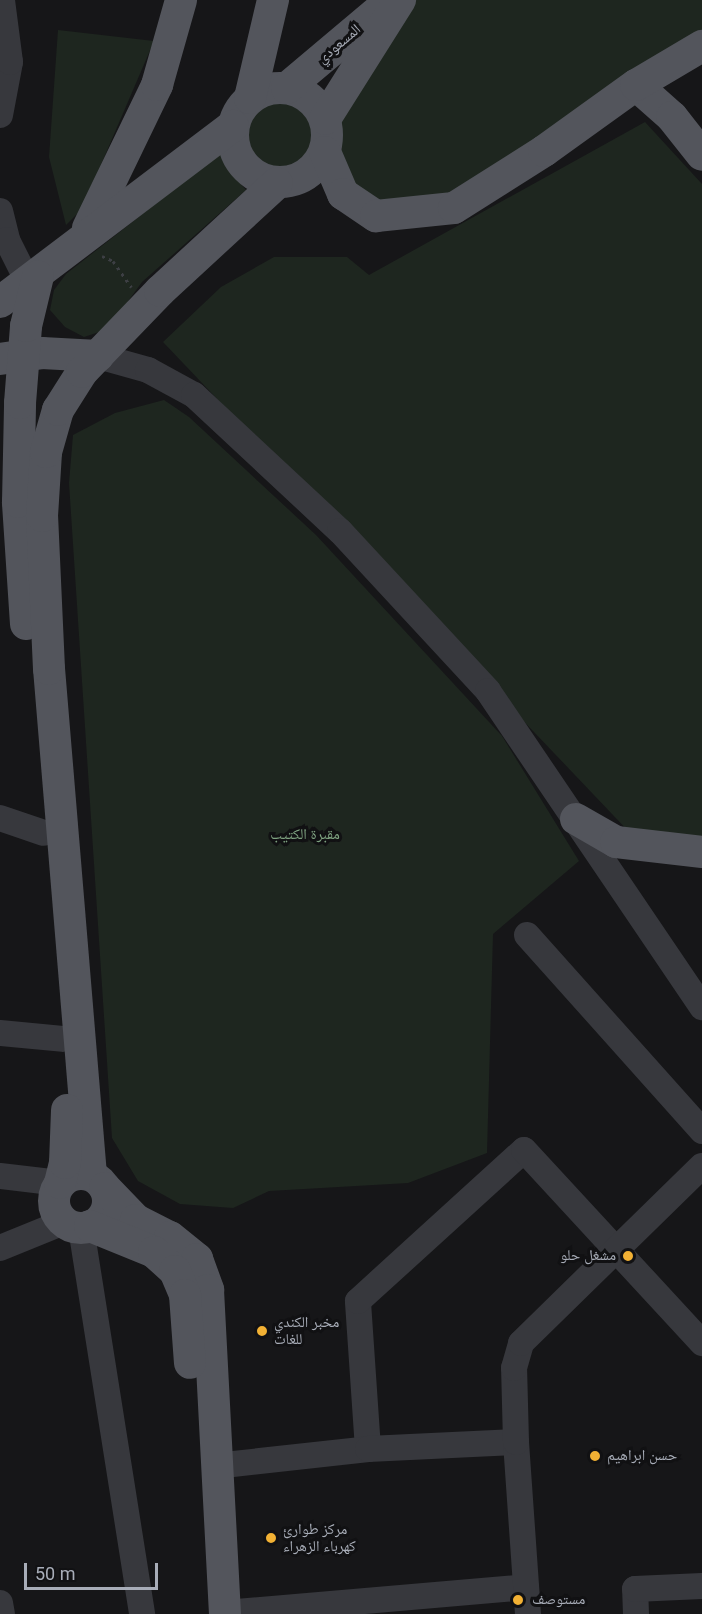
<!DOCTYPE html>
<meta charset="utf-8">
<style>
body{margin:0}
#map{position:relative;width:702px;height:1614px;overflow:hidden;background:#161618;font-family:Roboto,"Noto Naskh Arabic",sans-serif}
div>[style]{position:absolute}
.green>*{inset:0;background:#1e261f}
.round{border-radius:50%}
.path>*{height:3px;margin-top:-1.5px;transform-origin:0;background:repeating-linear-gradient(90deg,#3d3f44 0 3px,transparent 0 7.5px)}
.minor>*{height:26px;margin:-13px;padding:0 13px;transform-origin:13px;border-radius:13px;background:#37383d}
.major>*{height:32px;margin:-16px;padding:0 16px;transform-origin:16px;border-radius:16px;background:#53555c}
.major>.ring{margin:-16px;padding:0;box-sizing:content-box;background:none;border:32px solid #53555c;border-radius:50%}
.dots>*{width:16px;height:16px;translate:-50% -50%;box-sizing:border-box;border:3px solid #111113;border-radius:50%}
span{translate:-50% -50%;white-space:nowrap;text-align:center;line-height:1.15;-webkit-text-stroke:6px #111113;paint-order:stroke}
.street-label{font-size:15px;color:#a8adb8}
.park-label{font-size:15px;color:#7fa381}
.poi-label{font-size:15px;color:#a8adb8}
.right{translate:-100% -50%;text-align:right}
.left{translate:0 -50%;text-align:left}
.scale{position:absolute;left:24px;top:1563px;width:134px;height:27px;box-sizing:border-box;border:3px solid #a8adb8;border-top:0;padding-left:8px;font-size:18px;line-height:21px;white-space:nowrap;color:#a8adb8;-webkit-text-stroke:4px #111113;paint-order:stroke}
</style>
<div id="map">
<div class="green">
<i style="clip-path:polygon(400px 0,702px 0,702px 46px,454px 208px,376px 216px,327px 144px,327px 127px)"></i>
<i style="clip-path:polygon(58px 30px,154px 41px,82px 209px,66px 225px,49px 157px)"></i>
<i class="round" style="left:248px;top:103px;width:64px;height:64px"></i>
<i style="clip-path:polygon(645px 122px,702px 184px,702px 837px,632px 835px,163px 342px,221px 287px,274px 257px,347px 257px,369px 275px)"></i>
<i style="clip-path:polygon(223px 151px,231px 173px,246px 190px,142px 282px,108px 329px,84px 337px,65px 327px,50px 310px,54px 290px,66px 274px)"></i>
<i style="clip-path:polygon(164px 400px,189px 417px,316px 535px,502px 736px,579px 861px,493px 934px,487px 1153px,408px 1183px,269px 1191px,233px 1208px,180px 1204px,138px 1181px,112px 1138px,69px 483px,73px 435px,115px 413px)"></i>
</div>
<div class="path">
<i style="left:102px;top:256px;width:12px;rotate:24deg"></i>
<i style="left:113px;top:261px;width:32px;rotate:55deg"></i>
</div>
<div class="minor">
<i style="left:0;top:115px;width:54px;rotate:-79.3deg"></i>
<i style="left:10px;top:62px;width:63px;rotate:-97.4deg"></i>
<i style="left:0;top:211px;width:30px;rotate:76deg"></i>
<i style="left:7px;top:240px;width:47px;rotate:63.4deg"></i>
<i style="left:98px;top:356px;width:52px;rotate:15.6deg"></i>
<i style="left:148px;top:370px;width:52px;rotate:28.5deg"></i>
<i style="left:194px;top:395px;width:200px;rotate:43deg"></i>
<i style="left:340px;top:531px;width:218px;rotate:47.2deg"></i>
<i style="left:488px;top:691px;width:382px;rotate:55.9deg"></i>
<i style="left:0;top:818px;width:46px;rotate:18.8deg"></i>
<i style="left:527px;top:935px;width:263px;rotate:48.2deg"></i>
<i style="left:0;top:1033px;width:63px;rotate:5.4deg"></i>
<i style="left:0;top:1176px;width:60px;rotate:6.7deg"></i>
<i style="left:81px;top:1228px;width:391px;rotate:81deg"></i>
<i style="left:0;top:1248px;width:69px;rotate:-22.1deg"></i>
<i style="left:368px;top:1449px;width:148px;rotate:-93.9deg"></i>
<i style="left:358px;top:1301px;width:224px;rotate:-42.3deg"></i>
<i style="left:524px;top:1150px;width:263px;rotate:47.3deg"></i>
<i style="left:215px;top:1466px;width:154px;rotate:-6.3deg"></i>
<i style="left:368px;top:1449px;width:148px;rotate:-2.7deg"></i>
<i style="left:0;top:1603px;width:11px;rotate:80deg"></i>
<i style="left:225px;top:1613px;width:302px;rotate:-4.9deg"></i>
<i style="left:528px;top:1614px;width:172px;rotate:-94deg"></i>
<i style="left:516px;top:1442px;width:74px;rotate:-91.5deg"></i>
<i style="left:514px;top:1368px;width:26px;rotate:-74deg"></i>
<i style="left:521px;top:1343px;width:253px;rotate:-44.4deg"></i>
<i style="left:636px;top:1614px;width:25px;rotate:-92deg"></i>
<i style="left:635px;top:1589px;width:67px;rotate:-2.6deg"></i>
</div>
<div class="major">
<i style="left:636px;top:85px;width:48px;rotate:41.6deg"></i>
<i style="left:672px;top:117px;width:48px;rotate:51.7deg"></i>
<i class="ring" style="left:233px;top:88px;width:62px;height:62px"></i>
<i style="left:287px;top:88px;width:132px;rotate:-40.1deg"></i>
<i style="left:250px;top:98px;width:101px;rotate:-76.8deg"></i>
<i style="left:325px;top:119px;width:141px;rotate:-57.8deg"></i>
<i style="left:325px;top:152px;width:46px;rotate:66.8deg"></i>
<i style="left:343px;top:194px;width:40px;rotate:34deg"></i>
<i style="left:376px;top:216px;width:78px;rotate:-5.9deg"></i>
<i style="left:454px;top:208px;width:107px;rotate:-32.3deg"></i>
<i style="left:544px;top:151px;width:113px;rotate:-35.7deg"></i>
<i style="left:636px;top:85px;width:77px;rotate:-30.6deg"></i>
<i style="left:88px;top:228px;width:159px;rotate:-64.2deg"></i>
<i style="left:157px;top:85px;width:88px;rotate:-74.2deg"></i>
<i style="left:0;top:302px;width:292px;rotate:-37.1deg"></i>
<i style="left:0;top:359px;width:42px;rotate:-8.1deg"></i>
<i style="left:42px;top:353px;width:56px;rotate:3.1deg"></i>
<i style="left:26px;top:624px;width:122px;rotate:-93.8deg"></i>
<i style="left:18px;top:502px;width:99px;rotate:-88.8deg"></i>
<i style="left:20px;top:403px;width:77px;rotate:-85.5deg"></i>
<i style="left:26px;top:326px;width:51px;rotate:-76.5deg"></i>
<i style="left:576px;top:819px;width:46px;rotate:29.9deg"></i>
<i style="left:616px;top:842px;width:87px;rotate:6.6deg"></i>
<i class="ring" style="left:54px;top:1174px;width:22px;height:22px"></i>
<i style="left:91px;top:1175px;width:508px;rotate:-94.74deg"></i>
<i style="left:49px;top:669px;width:153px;rotate:-92.6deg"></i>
<i style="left:42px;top:516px;width:64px;rotate:-86.4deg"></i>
<i style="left:46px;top:452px;width:44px;rotate:-74.1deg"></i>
<i style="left:58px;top:410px;width:45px;rotate:-57.7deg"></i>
<i style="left:82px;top:372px;width:112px;rotate:-46.1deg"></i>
<i style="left:160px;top:291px;width:159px;rotate:-42.7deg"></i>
<i style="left:60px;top:1183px;width:21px;rotate:-76deg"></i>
<i style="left:65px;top:1163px;width:53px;rotate:-87.8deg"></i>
<i style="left:105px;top:1188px;width:45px;rotate:45.9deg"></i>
<i style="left:136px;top:1220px;width:38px;rotate:27deg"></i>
<i style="left:170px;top:1237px;width:35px;rotate:39deg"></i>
<i style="left:197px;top:1259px;width:33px;rotate:70deg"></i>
<i style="left:208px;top:1290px;width:324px;rotate:87deg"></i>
<i style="left:90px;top:1226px;width:69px;rotate:22.1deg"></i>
<i style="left:154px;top:1252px;width:28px;rotate:42deg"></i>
<i style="left:175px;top:1271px;width:26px;rotate:67deg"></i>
<i style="left:185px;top:1295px;width:68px;rotate:85.8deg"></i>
</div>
<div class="dots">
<i style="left:628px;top:1256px;background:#f2b134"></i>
<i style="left:262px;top:1331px;background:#f2b134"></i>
<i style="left:595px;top:1456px;background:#f2b134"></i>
<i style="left:271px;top:1538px;background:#f2b134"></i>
<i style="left:518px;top:1600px;background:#f2b134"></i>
</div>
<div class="street-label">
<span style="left:339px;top:44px;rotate:-40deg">المسعودي</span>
</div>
<div class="park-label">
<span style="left:305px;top:835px">مقبرة الكتيب</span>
</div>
<div class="poi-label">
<span class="right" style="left:616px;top:1256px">مشغل حلو</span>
<span class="left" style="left:274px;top:1331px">مخبر الكندي<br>للغات</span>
<span class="left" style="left:607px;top:1456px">حسن ابراهيم</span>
<span class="left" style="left:283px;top:1538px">مركز طوارئ<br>كهرباء الزهراء</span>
<span class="left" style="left:532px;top:1600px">مستوصف</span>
</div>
<div class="scale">50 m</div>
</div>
